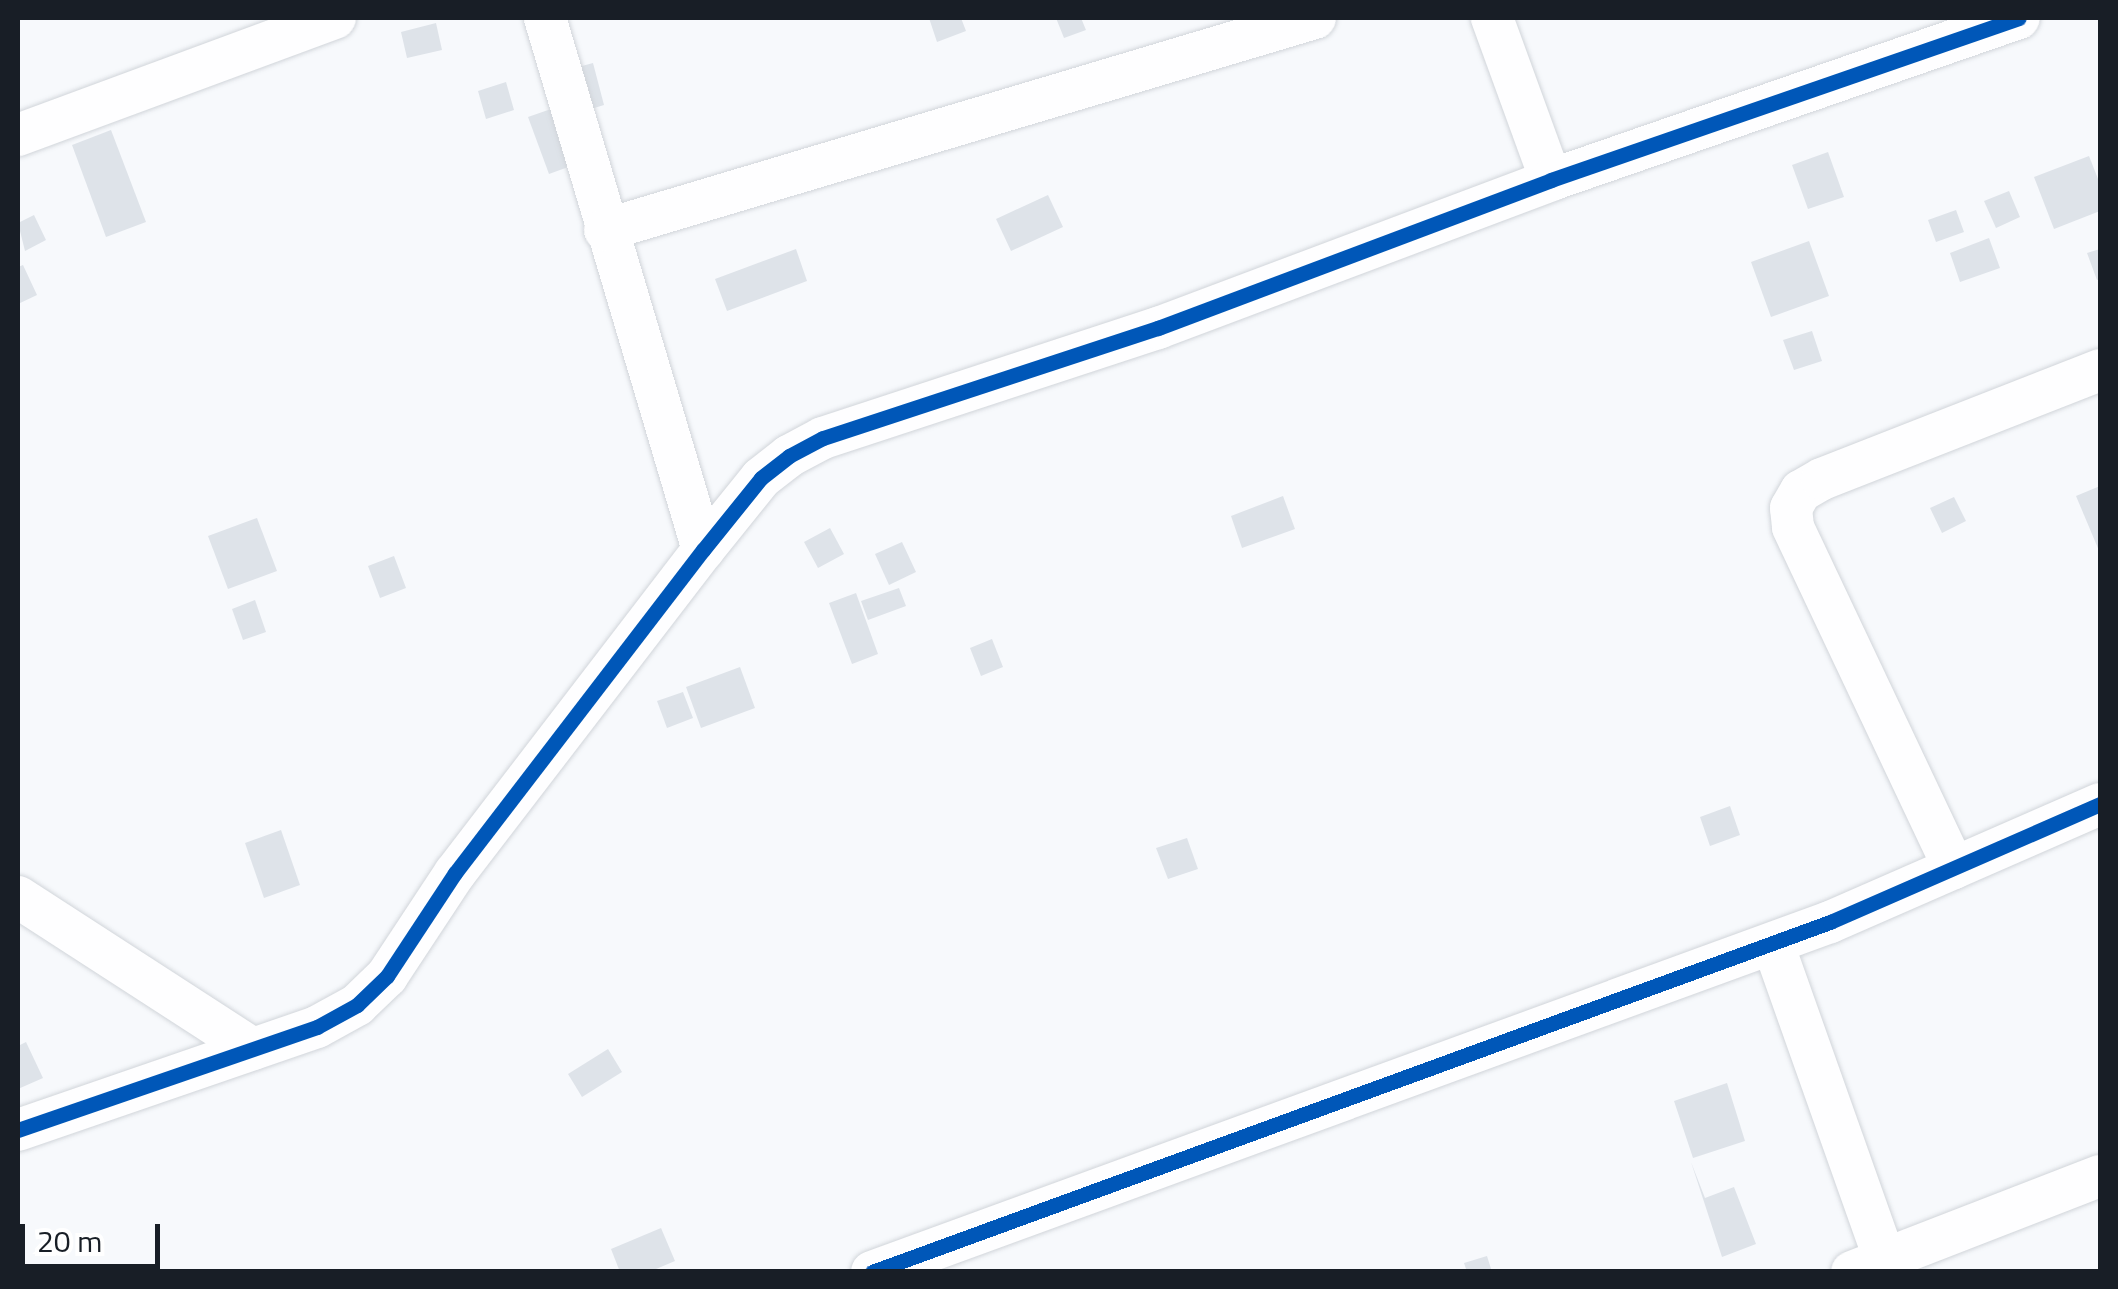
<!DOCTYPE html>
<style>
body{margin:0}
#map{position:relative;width:2118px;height:1289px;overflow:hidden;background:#f7f9fc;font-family:"Titillium Web",sans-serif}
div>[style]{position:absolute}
.building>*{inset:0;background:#dee3e9}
.roads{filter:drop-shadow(0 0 2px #d1d5da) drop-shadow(0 0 2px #d1d5da)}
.minor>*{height:42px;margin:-21px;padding:0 21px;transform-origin:21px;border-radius:21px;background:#fefeff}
.cycleway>*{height:15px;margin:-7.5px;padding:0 7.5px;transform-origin:7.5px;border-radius:7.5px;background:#0057b8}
span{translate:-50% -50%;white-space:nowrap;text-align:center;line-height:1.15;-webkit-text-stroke:8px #fff;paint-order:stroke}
.frame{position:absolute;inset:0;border:20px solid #181e26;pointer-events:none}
.scale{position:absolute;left:20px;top:1224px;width:140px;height:45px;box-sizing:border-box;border:5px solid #181e26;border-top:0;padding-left:12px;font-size:30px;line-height:35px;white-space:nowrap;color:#181e26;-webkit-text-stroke:8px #fff;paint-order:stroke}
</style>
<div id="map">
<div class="building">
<i style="clip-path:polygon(929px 18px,961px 18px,966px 31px,937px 42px)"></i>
<i style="clip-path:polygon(1056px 18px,1081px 18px,1086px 30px,1064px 38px)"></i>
<i style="clip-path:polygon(436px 23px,442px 50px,407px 58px,401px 32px)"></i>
<i style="clip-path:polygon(593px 63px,604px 105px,578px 113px,567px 70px)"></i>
<i style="clip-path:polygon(506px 82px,514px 110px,486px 119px,478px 91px)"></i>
<i style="clip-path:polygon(551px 109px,571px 166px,549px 174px,528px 117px)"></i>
<i style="clip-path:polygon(111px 130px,146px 222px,106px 237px,72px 145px)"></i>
<i style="clip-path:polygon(1828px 152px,1844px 197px,1808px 209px,1792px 165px)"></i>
<i style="clip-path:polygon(2089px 156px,2100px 184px,2100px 211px,2054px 229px,2034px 177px)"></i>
<i style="clip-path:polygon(2009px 191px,2020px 217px,1996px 228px,1984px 201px)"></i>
<i style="clip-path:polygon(1048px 195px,1063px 227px,1011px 251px,996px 219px)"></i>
<i style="clip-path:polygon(1956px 210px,1964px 232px,1936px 242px,1928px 220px)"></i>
<i style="clip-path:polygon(34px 215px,46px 240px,25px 251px,18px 223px)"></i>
<i style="clip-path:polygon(1989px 238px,2000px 268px,1960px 282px,1950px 253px)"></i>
<i style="clip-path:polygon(1809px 241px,1829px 296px,1771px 317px,1751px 262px)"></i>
<i style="clip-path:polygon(796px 249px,807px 281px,727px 311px,715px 279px)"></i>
<i style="clip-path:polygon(2100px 249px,2100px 279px,2097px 280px,2087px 253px)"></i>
<i style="clip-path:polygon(23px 265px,37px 295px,18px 304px,18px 267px)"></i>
<i style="clip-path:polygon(1812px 331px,1822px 361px,1794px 370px,1783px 340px)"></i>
<i style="clip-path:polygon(2100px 486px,2100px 553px,2076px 496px)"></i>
<i style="clip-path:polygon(1283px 496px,1295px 529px,1242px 548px,1231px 516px)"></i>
<i style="clip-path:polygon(1954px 497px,1966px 521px,1942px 533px,1930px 508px)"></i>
<i style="clip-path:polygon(257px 518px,277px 571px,228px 589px,208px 536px)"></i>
<i style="clip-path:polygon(830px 528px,844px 554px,818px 568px,804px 542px)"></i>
<i style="clip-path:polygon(902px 542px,916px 572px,889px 585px,875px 554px)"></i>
<i style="clip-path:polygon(394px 556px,406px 588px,380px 598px,368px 566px)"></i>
<i style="clip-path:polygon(899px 588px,906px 606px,868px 620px,861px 601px)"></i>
<i style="clip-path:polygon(856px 593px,878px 654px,852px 664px,829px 603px)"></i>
<i style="clip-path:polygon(255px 600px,266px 632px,243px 640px,232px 609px)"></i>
<i style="clip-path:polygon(992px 639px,1003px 667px,981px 676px,970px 648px)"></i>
<i style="clip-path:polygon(740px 667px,755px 708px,701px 728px,686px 687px)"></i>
<i style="clip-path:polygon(683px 692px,693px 718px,667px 728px,657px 701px)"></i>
<i style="clip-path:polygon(1730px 806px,1740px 835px,1710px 846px,1700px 817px)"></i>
<i style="clip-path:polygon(281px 830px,300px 885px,264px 898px,245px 843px)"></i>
<i style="clip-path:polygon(1187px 838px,1198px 869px,1168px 879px,1156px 848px)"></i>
<i style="clip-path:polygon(26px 1042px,43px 1078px,18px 1089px,18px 1046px)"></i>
<i style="clip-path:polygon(608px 1049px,622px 1072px,582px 1097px,568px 1074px)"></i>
<i style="clip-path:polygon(1727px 1083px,1745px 1141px,1693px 1158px,1674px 1101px)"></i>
<i style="clip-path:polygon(1691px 1162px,1705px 1198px,1734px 1187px,1756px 1244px,1722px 1257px)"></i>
<i style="clip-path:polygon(661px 1228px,675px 1261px,649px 1272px,620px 1272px,611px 1249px)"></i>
<i style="clip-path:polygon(1487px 1256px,1492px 1272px,1467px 1272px,1464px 1263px)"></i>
</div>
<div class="roads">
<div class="minor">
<i style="left:545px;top:18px;width:555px;rotate:73.46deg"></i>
<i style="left:1492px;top:18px;width:172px;rotate:70deg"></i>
<i style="left:18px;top:135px;width:338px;rotate:-20.3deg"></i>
<i style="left:605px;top:230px;width:741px;rotate:-16.63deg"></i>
<i style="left:1954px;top:868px;width:377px;rotate:-115.3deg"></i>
<i style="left:1793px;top:527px;width:19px;rotate:-96deg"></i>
<i style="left:1791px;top:508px;width:20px;rotate:-60deg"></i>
<i style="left:1801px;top:491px;width:24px;rotate:-30deg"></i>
<i style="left:1822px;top:479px;width:299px;rotate:-21.4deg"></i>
<i style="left:18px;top:897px;width:280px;rotate:32.9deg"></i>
<i style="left:1773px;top:944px;width:348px;rotate:70.5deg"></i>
<i style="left:18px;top:1130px;width:316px;rotate:-19deg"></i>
<i style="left:317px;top:1027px;width:46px;rotate:-28.8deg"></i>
<i style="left:357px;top:1005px;width:42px;rotate:-44deg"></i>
<i style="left:387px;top:976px;width:123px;rotate:-56.6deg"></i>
<i style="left:455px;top:873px;width:407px;rotate:-52.5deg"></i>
<i style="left:703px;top:550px;width:92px;rotate:-51.1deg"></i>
<i style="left:761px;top:478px;width:36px;rotate:-38deg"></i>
<i style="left:789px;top:456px;width:38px;rotate:-28deg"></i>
<i style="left:823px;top:438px;width:353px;rotate:-18.2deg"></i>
<i style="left:1158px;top:328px;width:420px;rotate:-20.6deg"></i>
<i style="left:1551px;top:180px;width:495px;rotate:-19.1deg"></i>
<i style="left:872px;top:1272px;width:1020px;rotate:-20.07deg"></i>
<i style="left:1830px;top:922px;width:295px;rotate:-23.6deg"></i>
<i style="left:1852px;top:1272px;width:266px;rotate:-21.2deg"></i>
</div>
</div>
<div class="cycleway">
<i style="left:18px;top:1130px;width:316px;rotate:-19deg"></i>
<i style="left:317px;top:1027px;width:46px;rotate:-28.8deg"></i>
<i style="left:357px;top:1005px;width:42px;rotate:-44deg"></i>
<i style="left:387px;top:976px;width:123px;rotate:-56.6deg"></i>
<i style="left:455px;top:873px;width:407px;rotate:-52.5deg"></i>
<i style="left:703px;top:550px;width:92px;rotate:-51.1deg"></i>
<i style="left:761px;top:478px;width:36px;rotate:-38deg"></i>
<i style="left:789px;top:456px;width:38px;rotate:-28deg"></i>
<i style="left:823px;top:438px;width:353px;rotate:-18.2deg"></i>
<i style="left:1158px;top:328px;width:420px;rotate:-20.6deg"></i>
<i style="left:1551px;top:180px;width:495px;rotate:-19.1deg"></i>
<i style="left:872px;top:1272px;width:1020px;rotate:-20.07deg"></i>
<i style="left:1830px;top:922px;width:295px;rotate:-23.6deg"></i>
</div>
<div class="frame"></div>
<div class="scale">20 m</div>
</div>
